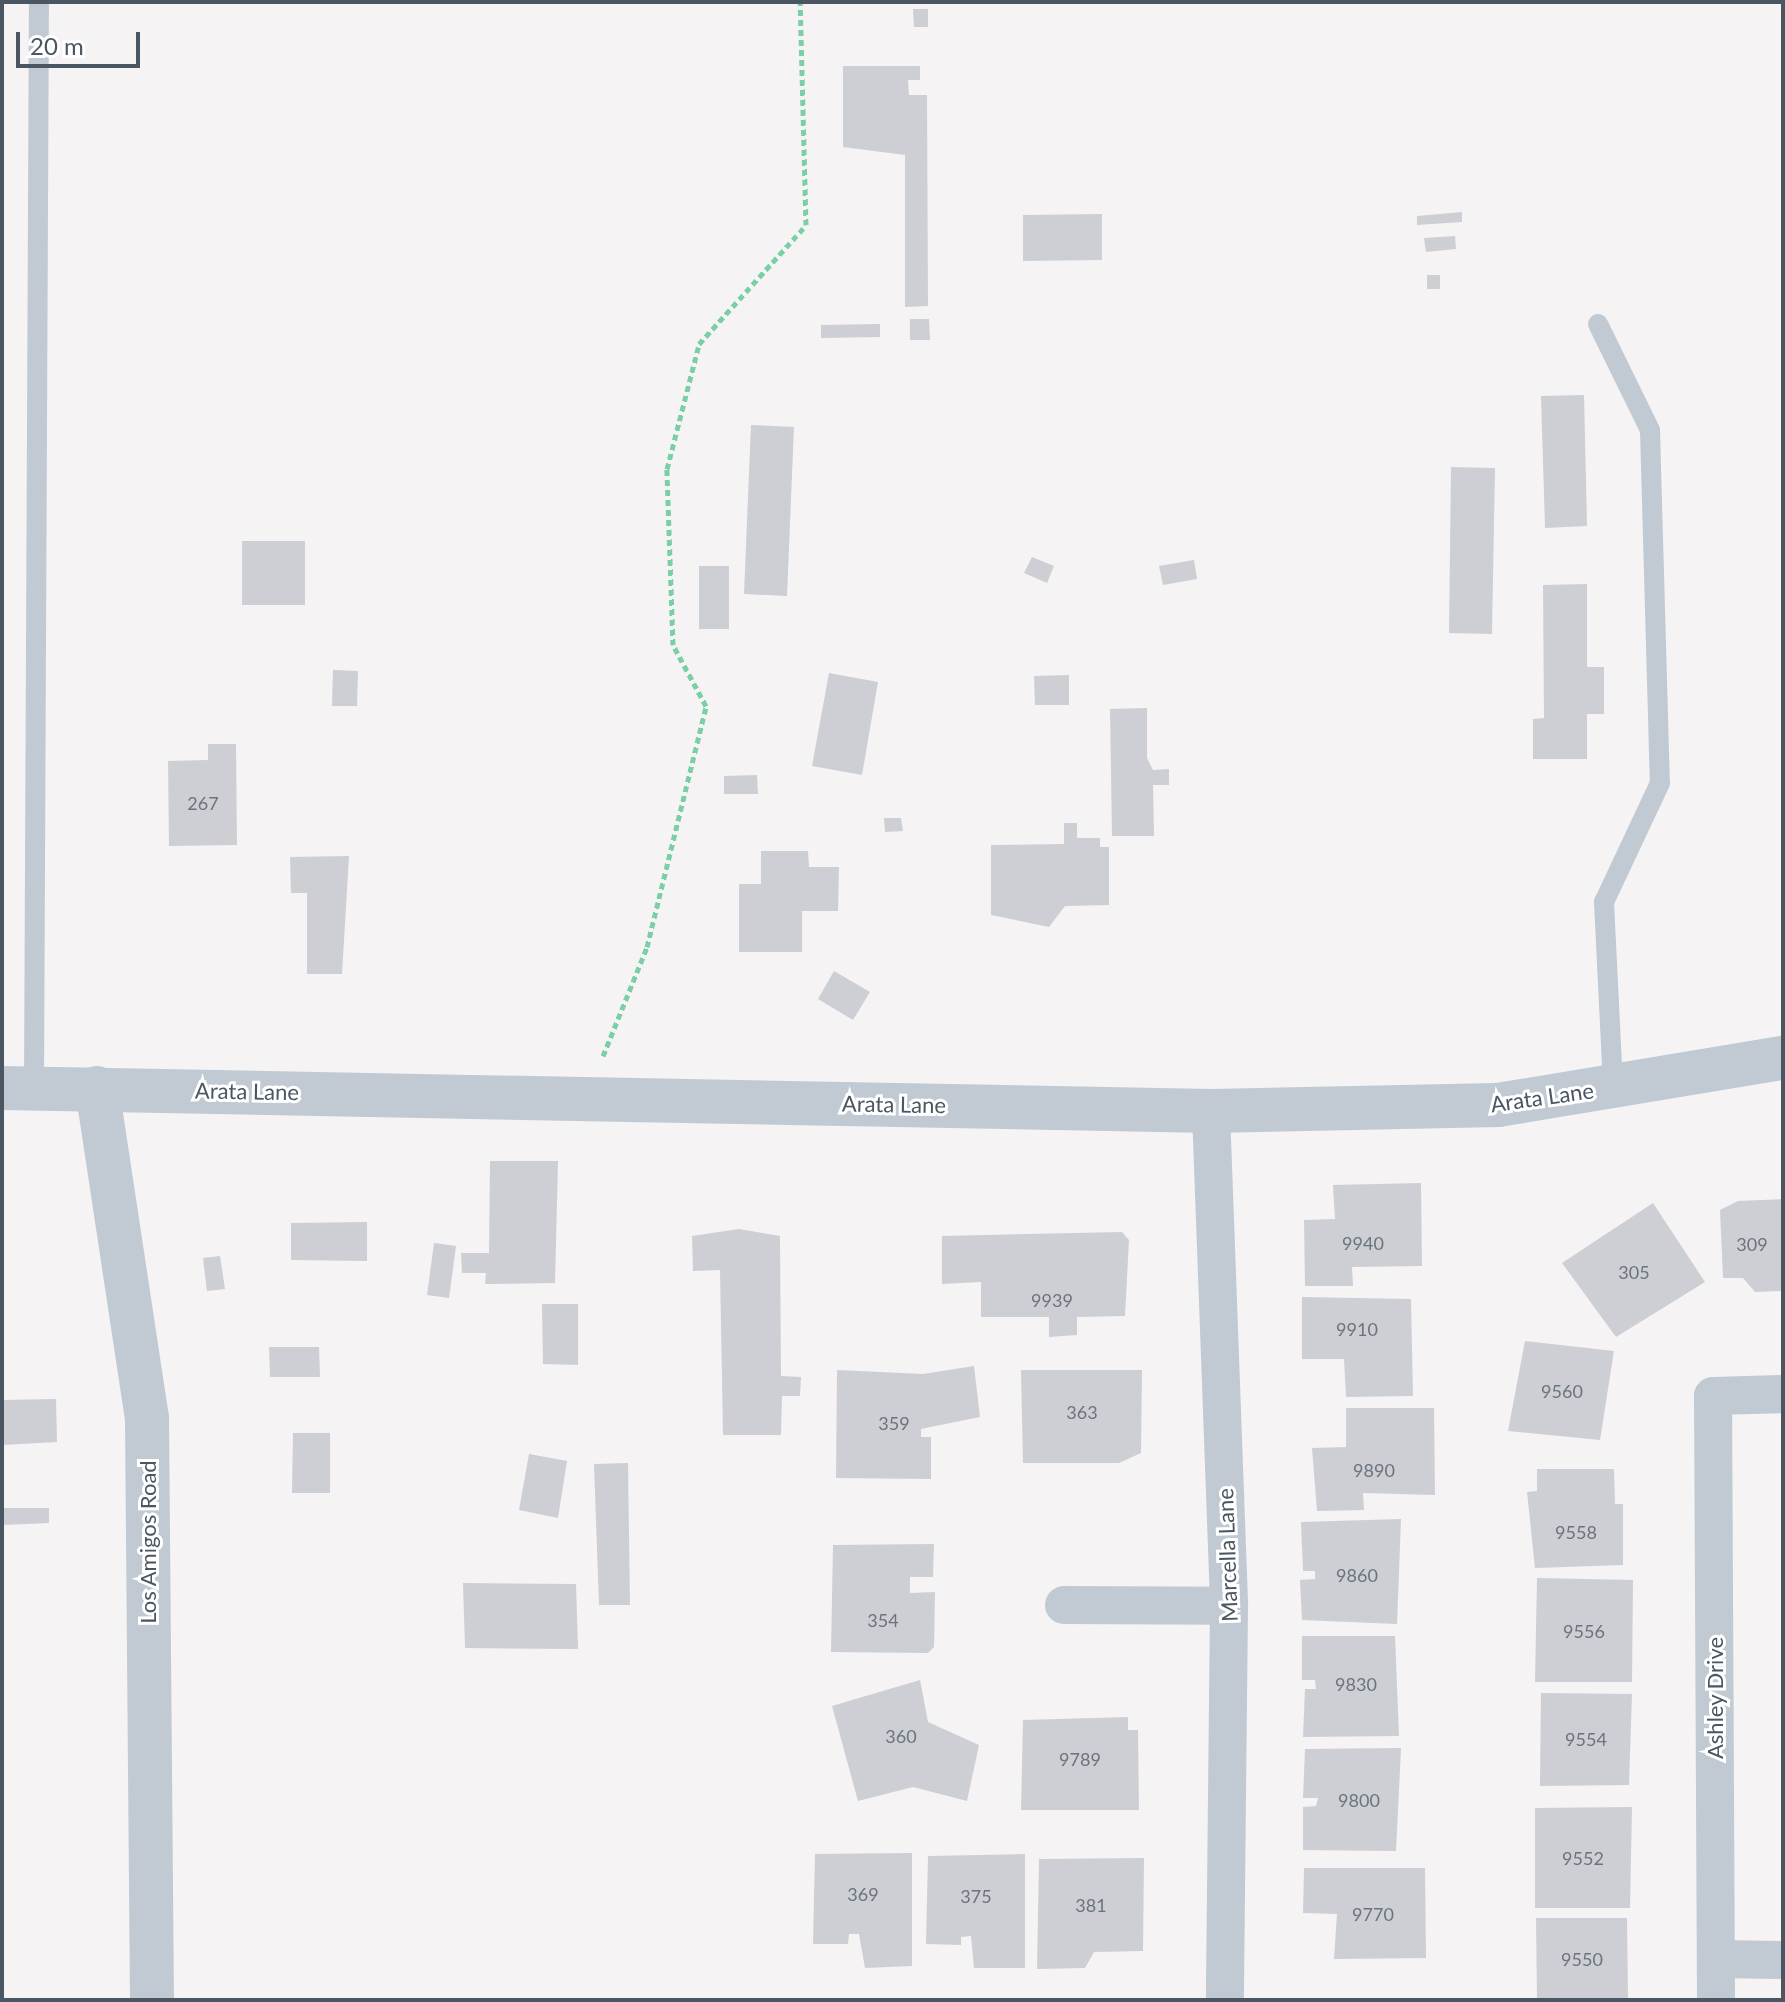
<!DOCTYPE html>
<style>
body{margin:0}
#map{position:relative;width:1785px;height:2002px;overflow:hidden;background:#f5f3f3;font-family:Lato,sans-serif}
div>[style]{position:absolute}
.building>*{inset:0;background:#cdcfd5}
.path>*{height:5px;margin-top:-2.5px;transform-origin:0;background:repeating-linear-gradient(90deg,#7ad0a6 0 6px,transparent 0 10px)}
.service>*{height:20px;margin:-10px;padding:0 10px;transform-origin:10px;border-radius:10px;background:#c1cad2}
.minor>*{height:38px;margin:-19px;padding:0 19px;transform-origin:19px;border-radius:19px;background:#c1cad2}
.tertiary>*{height:44px;margin:-22px;padding:0 22px;transform-origin:22px;border-radius:22px;background:#c1cad2}
span{translate:-50% -50%;white-space:nowrap;text-align:center;line-height:1.15;-webkit-text-stroke:6px #fff;paint-order:stroke}
.number-label{font-size:18px;color:#6b747e}
.number-label span{-webkit-text-stroke-width:0}
.street-label{font-size:22px;color:#4a5661}
.frame{position:absolute;inset:0;border:4px solid #4a5661;pointer-events:none}
.scale{position:absolute;left:16px;top:32px;width:124px;height:36px;box-sizing:border-box;border:4px solid #4a5661;border-top:0;padding-left:10px;font-size:24px;line-height:28px;white-space:nowrap;color:#4a5661;-webkit-text-stroke:6px #fff;paint-order:stroke}
</style>
<div id="map">
<div class="building">
<i style="clip-path:polygon(913px 9px,928px 9px,928px 27px,914px 27px)"></i>
<i style="clip-path:polygon(843px 66px,920px 66px,920px 80px,908px 80px,909px 95px,927px 95px,928px 306px,905px 307px,905px 155px,843px 147px)"></i>
<i style="clip-path:polygon(1462px 212px,1462px 222px,1417px 225px,1417px 216px)"></i>
<i style="clip-path:polygon(1102px 214px,1102px 260px,1023px 261px,1023px 215px)"></i>
<i style="clip-path:polygon(1455px 236px,1456px 249px,1426px 252px,1424px 238px)"></i>
<i style="clip-path:polygon(1427px 275px,1440px 275px,1440px 289px,1427px 289px)"></i>
<i style="clip-path:polygon(910px 319px,929px 319px,930px 340px,910px 340px)"></i>
<i style="clip-path:polygon(880px 324px,880px 337px,821px 338px,821px 325px)"></i>
<i style="clip-path:polygon(1584px 395px,1587px 526px,1545px 528px,1541px 396px)"></i>
<i style="clip-path:polygon(751px 425px,794px 427px,787px 596px,744px 594px)"></i>
<i style="clip-path:polygon(1451px 467px,1495px 468px,1492px 634px,1449px 633px)"></i>
<i style="clip-path:polygon(242px 541px,305px 541px,305px 605px,242px 605px)"></i>
<i style="clip-path:polygon(1032px 557px,1054px 566px,1047px 583px,1024px 573px)"></i>
<i style="clip-path:polygon(1194px 560px,1197px 579px,1163px 585px,1159px 566px)"></i>
<i style="clip-path:polygon(699px 566px,729px 566px,729px 629px,699px 629px)"></i>
<i style="clip-path:polygon(1587px 584px,1587px 667px,1604px 667px,1604px 714px,1587px 714px,1587px 759px,1533px 759px,1533px 719px,1544px 718px,1543px 585px)"></i>
<i style="clip-path:polygon(333px 670px,358px 671px,357px 706px,332px 706px)"></i>
<i style="clip-path:polygon(829px 673px,878px 682px,862px 775px,812px 766px)"></i>
<i style="clip-path:polygon(1069px 675px,1069px 705px,1035px 705px,1034px 676px)"></i>
<i style="clip-path:polygon(1147px 708px,1147px 758px,1153px 770px,1169px 769px,1169px 785px,1153px 785px,1154px 836px,1112px 836px,1110px 709px)"></i>
<i style="clip-path:polygon(208px 744px,236px 744px,237px 845px,169px 846px,168px 761px,208px 760px)"></i>
<i style="clip-path:polygon(757px 775px,758px 794px,724px 794px,724px 776px)"></i>
<i style="clip-path:polygon(884px 818px,901px 818px,903px 831px,885px 832px)"></i>
<i style="clip-path:polygon(1064px 823px,1077px 823px,1077px 838px,1100px 838px,1100px 847px,1109px 847px,1109px 905px,1065px 906px,1049px 927px,991px 915px,991px 845px,1064px 844px)"></i>
<i style="clip-path:polygon(761px 851px,808px 851px,809px 867px,839px 867px,838px 911px,802px 911px,802px 952px,739px 952px,739px 884px,761px 884px)"></i>
<i style="clip-path:polygon(349px 856px,342px 974px,307px 974px,307px 893px,291px 893px,290px 857px)"></i>
<i style="clip-path:polygon(834px 971px,870px 992px,853px 1020px,818px 999px)"></i>
<i style="clip-path:polygon(490px 1161px,558px 1161px,555px 1283px,485px 1284px,486px 1273px,462px 1273px,461px 1253px,489px 1253px)"></i>
<i style="clip-path:polygon(1421px 1183px,1422px 1266px,1352px 1267px,1353px 1286px,1305px 1286px,1304px 1220px,1335px 1219px,1333px 1185px)"></i>
<i style="clip-path:polygon(1783px 1199px,1783px 1291px,1755px 1292px,1743px 1278px,1723px 1278px,1720px 1210px,1738px 1201px)"></i>
<i style="clip-path:polygon(1653px 1203px,1705px 1282px,1616px 1337px,1562px 1263px)"></i>
<i style="clip-path:polygon(367px 1222px,367px 1261px,291px 1260px,291px 1223px)"></i>
<i style="clip-path:polygon(739px 1229px,780px 1236px,781px 1376px,801px 1377px,800px 1396px,782px 1396px,781px 1435px,723px 1435px,720px 1270px,693px 1271px,692px 1236px)"></i>
<i style="clip-path:polygon(1122px 1232px,1129px 1240px,1125px 1316px,1077px 1317px,1077px 1335px,1049px 1337px,1049px 1317px,981px 1317px,981px 1282px,942px 1284px,942px 1236px)"></i>
<i style="clip-path:polygon(434px 1243px,456px 1246px,449px 1298px,427px 1295px)"></i>
<i style="clip-path:polygon(220px 1256px,225px 1289px,207px 1291px,203px 1258px)"></i>
<i style="clip-path:polygon(1302px 1297px,1411px 1299px,1413px 1396px,1346px 1397px,1344px 1359px,1302px 1359px)"></i>
<i style="clip-path:polygon(542px 1304px,578px 1304px,578px 1365px,543px 1364px)"></i>
<i style="clip-path:polygon(1525px 1341px,1614px 1351px,1600px 1440px,1508px 1431px)"></i>
<i style="clip-path:polygon(269px 1347px,319px 1347px,320px 1377px,270px 1377px)"></i>
<i style="clip-path:polygon(974px 1366px,980px 1417px,921px 1429px,921px 1437px,931px 1437px,931px 1479px,836px 1478px,837px 1370px,923px 1374px)"></i>
<i style="clip-path:polygon(1021px 1370px,1142px 1370px,1141px 1453px,1119px 1463px,1023px 1463px)"></i>
<i style="clip-path:polygon(56px 1399px,57px 1442px,2px 1445px,2px 1400px)"></i>
<i style="clip-path:polygon(1346px 1408px,1434px 1408px,1435px 1495px,1363px 1493px,1364px 1510px,1317px 1511px,1312px 1448px,1346px 1447px)"></i>
<i style="clip-path:polygon(293px 1433px,330px 1433px,330px 1493px,292px 1493px)"></i>
<i style="clip-path:polygon(529px 1454px,567px 1461px,558px 1518px,519px 1510px)"></i>
<i style="clip-path:polygon(628px 1463px,630px 1605px,599px 1605px,594px 1464px)"></i>
<i style="clip-path:polygon(1537px 1469px,1614px 1469px,1615px 1504px,1623px 1504px,1623px 1565px,1535px 1568px,1527px 1492px,1537px 1491px)"></i>
<i style="clip-path:polygon(2px 1508px,49px 1508px,49px 1523px,2px 1525px)"></i>
<i style="clip-path:polygon(1401px 1519px,1397px 1624px,1302px 1620px,1300px 1580px,1315px 1579px,1315px 1571px,1303px 1571px,1301px 1522px)"></i>
<i style="clip-path:polygon(934px 1544px,933px 1577px,910px 1577px,910px 1593px,935px 1592px,934px 1647px,928px 1653px,831px 1652px,833px 1545px)"></i>
<i style="clip-path:polygon(1537px 1578px,1633px 1580px,1632px 1682px,1535px 1682px)"></i>
<i style="clip-path:polygon(463px 1583px,576px 1584px,578px 1649px,465px 1648px)"></i>
<i style="clip-path:polygon(1302px 1636px,1395px 1636px,1399px 1736px,1303px 1737px,1305px 1689px,1316px 1689px,1315px 1680px,1302px 1680px)"></i>
<i style="clip-path:polygon(920px 1680px,928px 1722px,979px 1745px,967px 1801px,913px 1787px,858px 1801px,832px 1706px)"></i>
<i style="clip-path:polygon(1541px 1693px,1632px 1694px,1629px 1785px,1540px 1786px)"></i>
<i style="clip-path:polygon(1128px 1717px,1128px 1730px,1138px 1730px,1139px 1810px,1021px 1810px,1023px 1720px)"></i>
<i style="clip-path:polygon(1401px 1748px,1396px 1851px,1303px 1850px,1303px 1807px,1316px 1806px,1318px 1798px,1303px 1798px,1305px 1749px)"></i>
<i style="clip-path:polygon(1632px 1807px,1630px 1908px,1535px 1908px,1535px 1808px)"></i>
<i style="clip-path:polygon(912px 1853px,912px 1966px,865px 1968px,859px 1934px,849px 1934px,848px 1944px,813px 1944px,815px 1854px)"></i>
<i style="clip-path:polygon(1025px 1854px,1025px 1968px,974px 1968px,971px 1936px,961px 1937px,961px 1945px,926px 1944px,928px 1856px)"></i>
<i style="clip-path:polygon(1144px 1858px,1143px 1951px,1094px 1952px,1085px 1968px,1037px 1969px,1039px 1859px)"></i>
<i style="clip-path:polygon(1304px 1868px,1425px 1868px,1426px 1958px,1334px 1959px,1337px 1914px,1303px 1913px)"></i>
<i style="clip-path:polygon(1536px 1918px,1627px 1918px,1628px 2000px,1537px 2000px)"></i>
</div>
<div class="path">
<i style="left:603px;top:1056px;width:118px;rotate:-68deg"></i>
<i style="left:647px;top:947px;width:248px;rotate:-76.2deg"></i>
<i style="left:706px;top:706px;width:69px;rotate:-118.4deg"></i>
<i style="left:673px;top:645px;width:176px;rotate:-92deg"></i>
<i style="left:667px;top:469px;width:129px;rotate:-75.6deg"></i>
<i style="left:699px;top:344px;width:160px;rotate:-48deg"></i>
<i style="left:806px;top:225px;width:223px;rotate:-91.5deg"></i>
</div>
<div class="service">
<i style="left:1598px;top:324px;width:118px;rotate:63.9deg"></i>
<i style="left:1650px;top:430px;width:353px;rotate:88.4deg"></i>
<i style="left:1660px;top:783px;width:132px;rotate:115.2deg"></i>
<i style="left:1604px;top:902px;width:184px;rotate:87.2deg"></i>
<i style="left:34px;top:1088px;width:1086px;rotate:-89.74deg"></i>
</div>
<div class="minor">
<i style="left:1211px;top:1111px;width:495px;rotate:87.9deg"></i>
<i style="left:1229px;top:1606px;width:394px;rotate:90.6deg"></i>
<i style="left:1064px;top:1605px;width:165px;rotate:0.3deg"></i>
<i style="left:1717px;top:1959px;width:66px;rotate:0.9deg"></i>
<i style="left:1716px;top:2000px;width:604px;rotate:-90.28deg"></i>
<i style="left:1713px;top:1396px;width:70px;rotate:-1.6deg"></i>
</div>
<div class="tertiary">
<i style="left:2px;top:1088px;width:1209px;rotate:1.09deg"></i>
<i style="left:1211px;top:1111px;width:287px;rotate:-1.2deg"></i>
<i style="left:1498px;top:1105px;width:289px;rotate:-9.4deg"></i>
<i style="left:97px;top:1088px;width:334px;rotate:81.4deg"></i>
<i style="left:147px;top:1418px;width:582px;rotate:89.51deg"></i>
</div>
<div class="number-label">
<span style="left:203px;top:803px">267</span>
<span style="left:1363px;top:1243px">9940</span>
<span style="left:1752px;top:1244px">309</span>
<span style="left:1634px;top:1272px">305</span>
<span style="left:1052px;top:1300px">9939</span>
<span style="left:1357px;top:1329px">9910</span>
<span style="left:1562px;top:1391px">9560</span>
<span style="left:1082px;top:1412px">363</span>
<span style="left:894px;top:1423px">359</span>
<span style="left:1374px;top:1470px">9890</span>
<span style="left:1576px;top:1532px">9558</span>
<span style="left:1357px;top:1575px">9860</span>
<span style="left:883px;top:1620px">354</span>
<span style="left:1584px;top:1631px">9556</span>
<span style="left:1356px;top:1684px">9830</span>
<span style="left:901px;top:1736px">360</span>
<span style="left:1586px;top:1739px">9554</span>
<span style="left:1080px;top:1759px">9789</span>
<span style="left:1359px;top:1800px">9800</span>
<span style="left:1583px;top:1858px">9552</span>
<span style="left:863px;top:1894px">369</span>
<span style="left:976px;top:1896px">375</span>
<span style="left:1091px;top:1905px">381</span>
<span style="left:1373px;top:1914px">9770</span>
<span style="left:1582px;top:1959px">9550</span>
</div>
<div class="street-label">
<span style="left:247px;top:1091px;rotate:1deg">Arata Lane</span>
<span style="left:1542px;top:1097px;rotate:-8deg">Arata Lane</span>
<span style="left:894px;top:1104px;rotate:1deg">Arata Lane</span>
<span style="left:148px;top:1542px;rotate:-90deg">Los Amigos Road</span>
<span style="left:1227px;top:1555px;rotate:-92deg">Marcella Lane</span>
<span style="left:1715px;top:1698px;rotate:-90deg">Ashley Drive</span>
</div>
<div class="frame"></div>
<div class="scale">20 m</div>
</div>
